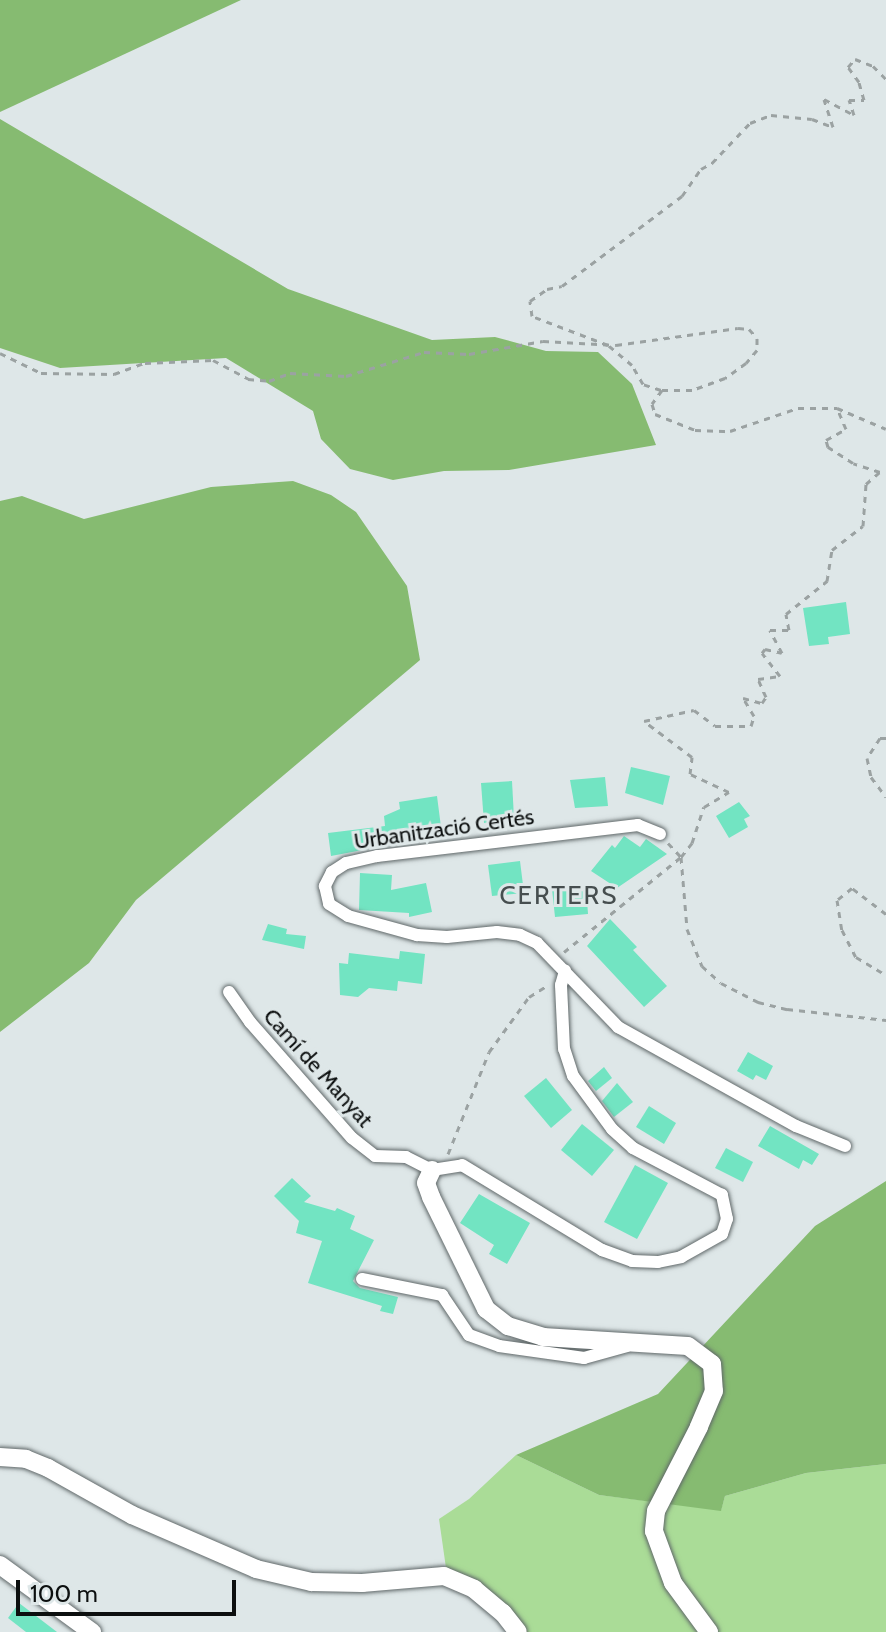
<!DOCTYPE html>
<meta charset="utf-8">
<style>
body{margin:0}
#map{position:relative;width:886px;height:1632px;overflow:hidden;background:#dee7e8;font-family:Cabin,sans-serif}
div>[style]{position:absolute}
.green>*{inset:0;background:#aadc97}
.forest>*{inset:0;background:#86bb71}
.building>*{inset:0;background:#72e4c2}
.path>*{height:3px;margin-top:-1.5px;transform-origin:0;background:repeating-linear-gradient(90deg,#9ba2a2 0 6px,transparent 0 12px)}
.roads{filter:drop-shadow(0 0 2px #606869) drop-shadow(0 0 2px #606869)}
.street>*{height:12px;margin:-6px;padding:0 6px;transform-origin:6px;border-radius:6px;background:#fff}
.secondary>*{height:18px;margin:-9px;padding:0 9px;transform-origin:9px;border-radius:9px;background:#fff}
span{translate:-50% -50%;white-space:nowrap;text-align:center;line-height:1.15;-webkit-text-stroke:6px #dee7e8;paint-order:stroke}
.street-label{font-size:22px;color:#0c0f0f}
.quarter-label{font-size:26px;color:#464e4f;letter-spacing:2px}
.scale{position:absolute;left:16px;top:1580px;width:220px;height:36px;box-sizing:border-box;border:4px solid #0c0f0f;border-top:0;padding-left:10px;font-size:24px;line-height:28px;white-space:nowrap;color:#0c0f0f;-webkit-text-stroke:6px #dee7e8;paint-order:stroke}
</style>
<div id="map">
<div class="green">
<i style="clip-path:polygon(516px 1455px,599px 1495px,721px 1510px,725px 1496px,806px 1473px,886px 1464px,886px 1632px,512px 1632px,446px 1568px,439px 1519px,469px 1499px)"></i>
</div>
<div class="forest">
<i style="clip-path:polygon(0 0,241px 0,0 112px)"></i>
<i style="clip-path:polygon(0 119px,288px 289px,432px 340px,495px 337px,546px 351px,598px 352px,632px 384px,656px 445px,509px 470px,444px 471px,393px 480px,350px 469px,321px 439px,313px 411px,226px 358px,60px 368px,0 348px)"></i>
<i style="clip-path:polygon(293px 481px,331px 495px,356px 512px,407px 586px,420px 660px,136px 900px,89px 963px,0 1032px,0 501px,22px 496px,84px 519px,211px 487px)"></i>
<i style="clip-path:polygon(886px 1181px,886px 1464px,806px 1473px,725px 1496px,721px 1511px,599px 1495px,516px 1455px,658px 1394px,815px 1226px)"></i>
</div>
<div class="building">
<i style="clip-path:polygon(846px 602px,850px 634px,828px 637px,829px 644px,809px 646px,803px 608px)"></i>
<i style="clip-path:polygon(631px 767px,670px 776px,663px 805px,625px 793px)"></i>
<i style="clip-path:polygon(605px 777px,608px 806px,575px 808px,570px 780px)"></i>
<i style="clip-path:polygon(512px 781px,514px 818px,484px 823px,481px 783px)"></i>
<i style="clip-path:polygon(437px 796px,441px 827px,408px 832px,408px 838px,367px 844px,368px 849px,331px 856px,328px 833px,385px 826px,384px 816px,400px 809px,399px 802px)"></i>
<i style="clip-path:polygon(739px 802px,750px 816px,744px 819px,748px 827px,729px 838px,716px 816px)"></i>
<i style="clip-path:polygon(624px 836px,640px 847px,646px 839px,667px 854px,617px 888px,591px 871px,612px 845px,615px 848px)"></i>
<i style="clip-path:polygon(520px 861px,524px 893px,492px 896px,488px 865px)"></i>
<i style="clip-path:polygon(360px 873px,392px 875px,391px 890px,426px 883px,432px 912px,409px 917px,409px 913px,359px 910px)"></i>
<i style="clip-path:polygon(586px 886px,588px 914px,555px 917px,552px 889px)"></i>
<i style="clip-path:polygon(610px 919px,637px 947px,633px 950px,667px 986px,644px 1007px,587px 946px)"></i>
<i style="clip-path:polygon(268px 924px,287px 929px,286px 934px,306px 936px,304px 949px,262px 940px)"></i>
<i style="clip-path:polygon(400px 951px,425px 954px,422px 984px,398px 981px,397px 991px,369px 988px,358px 997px,340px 995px,339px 963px,348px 964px,349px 953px,399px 959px)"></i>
<i style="clip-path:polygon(748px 1052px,773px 1066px,766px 1080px,756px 1075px,753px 1080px,737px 1071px)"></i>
<i style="clip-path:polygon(604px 1067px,612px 1078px,596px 1091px,588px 1081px)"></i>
<i style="clip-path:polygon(546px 1078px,572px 1110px,551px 1128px,524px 1096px)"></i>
<i style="clip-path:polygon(617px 1083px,633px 1102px,614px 1117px,602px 1101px)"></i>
<i style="clip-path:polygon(649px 1106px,676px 1123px,664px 1144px,636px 1127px)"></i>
<i style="clip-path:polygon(582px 1124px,614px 1150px,592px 1176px,561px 1150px)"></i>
<i style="clip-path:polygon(770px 1126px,819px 1154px,812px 1165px,803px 1160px,799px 1169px,758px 1146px)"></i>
<i style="clip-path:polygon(726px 1148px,753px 1162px,743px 1182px,715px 1168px)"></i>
<i style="clip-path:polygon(635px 1165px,668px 1183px,637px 1239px,604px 1222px)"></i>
<i style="clip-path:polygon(292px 1178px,311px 1196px,304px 1202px,335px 1211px,337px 1208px,355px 1216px,350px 1229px,374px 1240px,353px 1281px,360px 1288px,398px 1297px,393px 1314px,380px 1311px,382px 1306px,308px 1283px,322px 1241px,296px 1233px,299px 1221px,274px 1196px)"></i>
<i style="clip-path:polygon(479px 1194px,530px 1223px,507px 1264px,489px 1254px,494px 1245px,460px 1223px)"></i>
<i style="clip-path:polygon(19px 1603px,57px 1632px,26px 1632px,8px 1618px)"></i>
</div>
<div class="path">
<i style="left:0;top:353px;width:46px;rotate:26deg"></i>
<i style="left:41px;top:373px;width:73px;rotate:0.8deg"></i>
<i style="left:114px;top:374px;width:33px;rotate:-20deg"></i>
<i style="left:145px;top:363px;width:68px;rotate:-2.5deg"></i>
<i style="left:213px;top:360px;width:40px;rotate:28deg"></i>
<i style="left:248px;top:379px;width:21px;rotate:5deg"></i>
<i style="left:269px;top:381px;width:22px;rotate:-21deg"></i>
<i style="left:290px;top:373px;width:56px;rotate:3.1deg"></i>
<i style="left:346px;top:376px;width:82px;rotate:-17.1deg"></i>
<i style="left:424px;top:352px;width:45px;rotate:2.5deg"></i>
<i style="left:469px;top:354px;width:75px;rotate:-10deg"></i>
<i style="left:543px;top:341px;width:73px;rotate:3.1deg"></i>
<i style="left:616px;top:345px;width:123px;rotate:-7.9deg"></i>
<i style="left:738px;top:328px;width:11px;rotate:5deg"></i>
<i style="left:749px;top:329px;width:12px;rotate:48deg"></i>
<i style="left:757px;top:338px;width:12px;rotate:90deg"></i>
<i style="left:757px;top:350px;width:17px;rotate:130deg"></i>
<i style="left:746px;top:363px;width:26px;rotate:144deg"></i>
<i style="left:725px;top:378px;width:35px;rotate:160deg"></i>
<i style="left:692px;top:390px;width:30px;rotate:180deg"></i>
<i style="left:662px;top:390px;width:17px;rotate:126deg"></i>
<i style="left:652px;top:404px;width:10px;rotate:73deg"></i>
<i style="left:655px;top:414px;width:43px;rotate:21.8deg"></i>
<i style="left:695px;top:430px;width:35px;rotate:2deg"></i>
<i style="left:730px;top:431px;width:72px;rotate:-18.7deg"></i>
<i style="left:798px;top:408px;width:39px"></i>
<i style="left:837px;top:408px;width:53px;rotate:23.2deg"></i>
<i style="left:661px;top:390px;width:19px;rotate:-162deg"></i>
<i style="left:643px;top:384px;width:22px;rotate:-120deg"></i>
<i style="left:632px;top:365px;width:31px;rotate:-140deg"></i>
<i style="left:608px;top:345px;width:81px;rotate:-159.1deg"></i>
<i style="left:532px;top:316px;width:15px;rotate:-98deg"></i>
<i style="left:530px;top:301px;width:21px;rotate:-35deg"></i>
<i style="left:547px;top:289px;width:15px;rotate:-11deg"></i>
<i style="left:562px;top:286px;width:150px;rotate:-36.9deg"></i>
<i style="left:682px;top:196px;width:33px;rotate:-55deg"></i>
<i style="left:701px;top:169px;width:13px;rotate:-29deg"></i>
<i style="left:712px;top:163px;width:55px;rotate:-46.5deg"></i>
<i style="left:750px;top:123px;width:22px;rotate:-21deg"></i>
<i style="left:771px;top:115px;width:41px;rotate:5.6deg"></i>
<i style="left:812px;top:119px;width:22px;rotate:21deg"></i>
<i style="left:833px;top:127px;width:29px;rotate:-108deg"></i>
<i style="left:824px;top:99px;width:34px;rotate:28deg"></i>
<i style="left:854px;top:115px;width:16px;rotate:-108deg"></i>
<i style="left:849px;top:100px;width:15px"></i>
<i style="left:864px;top:100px;width:19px;rotate:-106deg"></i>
<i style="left:859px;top:82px;width:19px;rotate:-126deg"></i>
<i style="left:848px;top:67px;width:11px;rotate:-49deg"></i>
<i style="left:855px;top:59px;width:19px;rotate:21deg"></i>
<i style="left:873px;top:66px;width:18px;rotate:45deg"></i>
<i style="left:886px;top:738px;width:6px;rotate:180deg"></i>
<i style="left:880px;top:738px;width:24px;rotate:123deg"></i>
<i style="left:867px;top:758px;width:19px;rotate:78deg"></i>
<i style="left:871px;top:777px;width:25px;rotate:53deg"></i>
<i style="left:668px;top:843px;width:19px;rotate:47deg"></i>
<i style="left:681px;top:857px;width:72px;rotate:85.2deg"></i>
<i style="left:687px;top:929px;width:40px;rotate:68deg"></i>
<i style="left:702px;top:966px;width:25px;rotate:42deg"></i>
<i style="left:721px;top:983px;width:42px;rotate:27.2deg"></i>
<i style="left:758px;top:1002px;width:30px;rotate:14deg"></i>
<i style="left:787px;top:1009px;width:100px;rotate:6.3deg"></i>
<i style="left:886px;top:914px;width:43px;rotate:-142.6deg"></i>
<i style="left:852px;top:888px;width:19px;rotate:141deg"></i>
<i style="left:837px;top:900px;width:30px;rotate:81deg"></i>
<i style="left:842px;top:930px;width:30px;rotate:63deg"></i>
<i style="left:856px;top:957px;width:35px;rotate:31deg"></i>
<i style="left:564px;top:952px;width:151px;rotate:-39.1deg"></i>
<i style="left:681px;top:857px;width:18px;rotate:-52deg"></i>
<i style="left:692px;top:843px;width:38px;rotate:-72deg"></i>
<i style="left:704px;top:807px;width:29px;rotate:-31deg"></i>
<i style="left:729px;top:792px;width:43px;rotate:-155.2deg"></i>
<i style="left:690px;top:774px;width:17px;rotate:-83deg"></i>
<i style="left:692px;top:757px;width:60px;rotate:-143.1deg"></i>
<i style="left:644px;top:721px;width:51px;rotate:-12.4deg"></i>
<i style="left:694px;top:710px;width:26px;rotate:37deg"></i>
<i style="left:715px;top:726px;width:36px"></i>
<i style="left:751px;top:726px;width:10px;rotate:-73deg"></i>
<i style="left:754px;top:716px;width:21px;rotate:-121deg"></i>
<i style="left:743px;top:698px;width:20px;rotate:15deg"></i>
<i style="left:762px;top:703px;width:7px;rotate:-56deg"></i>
<i style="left:766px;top:697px;width:20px;rotate:-114deg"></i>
<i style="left:758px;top:679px;width:22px;rotate:-8deg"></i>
<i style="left:780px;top:676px;width:29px;rotate:-128deg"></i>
<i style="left:762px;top:653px;width:5px;rotate:-53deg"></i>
<i style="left:765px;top:649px;width:17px;rotate:13deg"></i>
<i style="left:782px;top:653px;width:26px;rotate:-118deg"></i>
<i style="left:770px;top:630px;width:19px"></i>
<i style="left:789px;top:630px;width:16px;rotate:-101deg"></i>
<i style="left:786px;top:614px;width:53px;rotate:-38.8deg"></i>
<i style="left:827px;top:581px;width:31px;rotate:-81deg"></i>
<i style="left:832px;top:550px;width:39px;rotate:-38deg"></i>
<i style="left:863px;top:526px;width:42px;rotate:-85.9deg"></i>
<i style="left:866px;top:484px;width:18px;rotate:-41deg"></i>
<i style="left:880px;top:472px;width:28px;rotate:-162deg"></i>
<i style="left:853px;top:463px;width:30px;rotate:-147deg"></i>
<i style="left:828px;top:447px;width:7px;rotate:-106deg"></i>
<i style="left:826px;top:440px;width:23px;rotate:-29deg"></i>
<i style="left:846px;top:429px;width:23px;rotate:-113deg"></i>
<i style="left:448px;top:1154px;width:110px;rotate:-68.1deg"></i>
<i style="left:489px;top:1052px;width:68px;rotate:-54deg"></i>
<i style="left:529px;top:997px;width:22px;rotate:-32deg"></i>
</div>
<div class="roads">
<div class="street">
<i style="left:660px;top:834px;width:24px;rotate:-158deg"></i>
<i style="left:638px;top:825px;width:263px;rotate:173.2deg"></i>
<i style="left:377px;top:856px;width:32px;rotate:167deg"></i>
<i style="left:346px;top:863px;width:17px;rotate:147deg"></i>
<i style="left:332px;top:872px;width:16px;rotate:117deg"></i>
<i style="left:325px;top:886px;width:18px;rotate:77deg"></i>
<i style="left:329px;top:904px;width:22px;rotate:32deg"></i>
<i style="left:348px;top:916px;width:72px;rotate:15.4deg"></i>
<i style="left:417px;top:935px;width:30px;rotate:4deg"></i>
<i style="left:447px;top:937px;width:50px;rotate:-5.7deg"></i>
<i style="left:497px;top:932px;width:23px;rotate:7deg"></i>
<i style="left:520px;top:935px;width:19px;rotate:25deg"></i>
<i style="left:537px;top:943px;width:117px;rotate:46deg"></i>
<i style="left:618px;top:1027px;width:204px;rotate:29.1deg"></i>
<i style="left:796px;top:1126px;width:53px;rotate:22.2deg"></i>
<i style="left:229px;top:992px;width:37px;rotate:55deg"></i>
<i style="left:250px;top:1022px;width:154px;rotate:48.7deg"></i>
<i style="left:352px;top:1138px;width:29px;rotate:38deg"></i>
<i style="left:375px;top:1156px;width:31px;rotate:2deg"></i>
<i style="left:406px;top:1157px;width:29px;rotate:27deg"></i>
<i style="left:432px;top:1170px;width:30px;rotate:-9deg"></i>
<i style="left:462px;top:1165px;width:164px;rotate:31.3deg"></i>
<i style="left:602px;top:1250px;width:32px;rotate:20deg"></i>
<i style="left:632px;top:1261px;width:26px;rotate:2deg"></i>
<i style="left:658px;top:1262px;width:24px;rotate:-12deg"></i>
<i style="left:681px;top:1257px;width:47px;rotate:-29.3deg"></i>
<i style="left:722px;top:1234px;width:16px;rotate:-72deg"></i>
<i style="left:727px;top:1219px;width:25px;rotate:-102deg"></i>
<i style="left:722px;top:1195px;width:101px;rotate:-152.2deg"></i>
<i style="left:633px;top:1148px;width:28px;rotate:-138deg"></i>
<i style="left:612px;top:1129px;width:66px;rotate:-126.3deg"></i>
<i style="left:573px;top:1076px;width:28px;rotate:-108deg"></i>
<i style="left:564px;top:1049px;width:64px;rotate:-92.7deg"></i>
<i style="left:561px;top:985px;width:15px;rotate:-74deg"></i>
<i style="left:362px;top:1279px;width:82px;rotate:11.3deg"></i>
<i style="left:442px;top:1295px;width:48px;rotate:56deg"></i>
<i style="left:469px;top:1335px;width:32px;rotate:20deg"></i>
<i style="left:499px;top:1346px;width:86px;rotate:8deg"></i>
<i style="left:584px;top:1358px;width:45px;rotate:-15.6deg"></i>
</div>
<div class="secondary">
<i style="left:432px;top:1170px;width:14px;rotate:115deg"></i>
<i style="left:426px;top:1183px;width:15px;rotate:70deg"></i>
<i style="left:431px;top:1197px;width:125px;rotate:63.8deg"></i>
<i style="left:486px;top:1309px;width:28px;rotate:38deg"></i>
<i style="left:508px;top:1326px;width:37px;rotate:17deg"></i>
<i style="left:543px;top:1337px;width:145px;rotate:3.6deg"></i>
<i style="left:688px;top:1346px;width:30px;rotate:37deg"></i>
<i style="left:712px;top:1364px;width:27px;rotate:86deg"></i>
<i style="left:714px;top:1391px;width:39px;rotate:113deg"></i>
<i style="left:699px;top:1427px;width:94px;rotate:117.1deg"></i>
<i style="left:656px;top:1511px;width:20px;rotate:96deg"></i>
<i style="left:654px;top:1531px;width:55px;rotate:69.9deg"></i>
<i style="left:673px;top:1583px;width:61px;rotate:53.7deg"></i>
<i style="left:0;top:1457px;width:26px;rotate:4deg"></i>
<i style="left:26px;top:1459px;width:24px;rotate:22deg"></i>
<i style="left:48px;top:1468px;width:96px;rotate:29.2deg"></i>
<i style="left:132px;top:1515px;width:135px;rotate:23.5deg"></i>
<i style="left:256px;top:1569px;width:57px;rotate:13.3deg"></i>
<i style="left:311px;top:1582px;width:51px;rotate:1.1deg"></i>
<i style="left:362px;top:1583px;width:82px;rotate:-4.9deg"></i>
<i style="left:444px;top:1576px;width:33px;rotate:23deg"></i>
<i style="left:474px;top:1589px;width:38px;rotate:40deg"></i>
<i style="left:503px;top:1613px;width:24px;rotate:52deg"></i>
<i style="left:0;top:1565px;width:114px;rotate:36.1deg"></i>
</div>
</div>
<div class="street-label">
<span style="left:444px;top:829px;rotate:-8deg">Urbanització Certés</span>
<span style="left:318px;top:1068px;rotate:48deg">Camí de Manyat</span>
</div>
<div class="quarter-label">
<span style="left:559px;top:896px">CERTERS</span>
</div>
<div class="scale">100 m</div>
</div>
